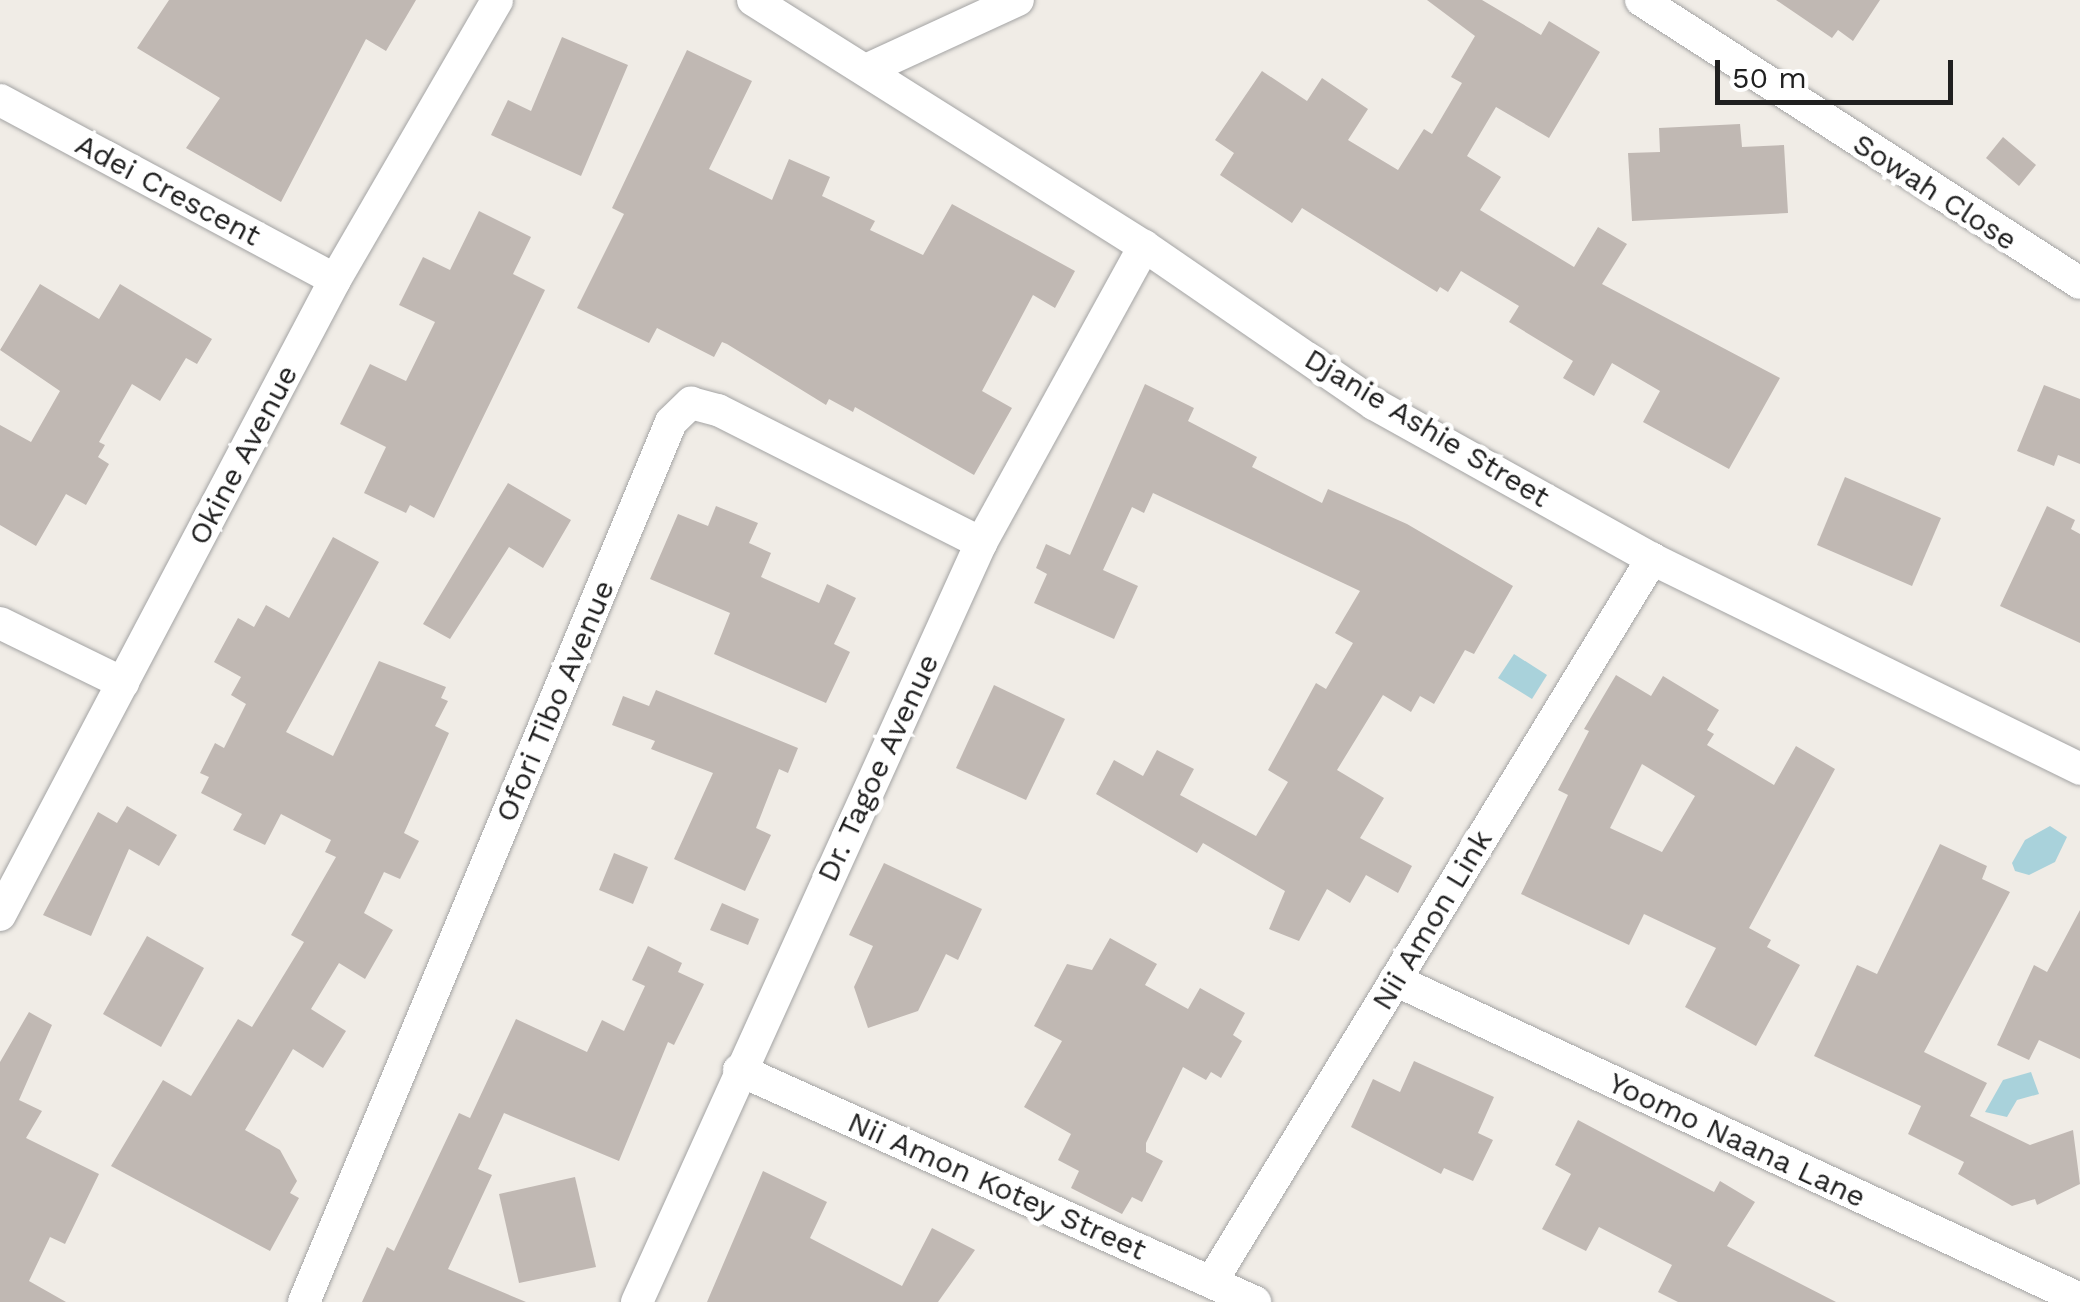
<!DOCTYPE html>
<style>
body{margin:0}
#map{position:relative;width:2080px;height:1302px;overflow:hidden;background:#f0ece6;font-family:"Work Sans",sans-serif}
div>[style]{position:absolute}
.water>*{inset:0;background:#a9d2db}
.building>*{inset:0;background:#c0b8b3}
.roads{filter:drop-shadow(0 0 2px #a4a4a4) drop-shadow(0 0 2px #a4a4a4)}
.street>*{height:32px;margin:-16px;padding:0 16px;transform-origin:16px;border-radius:16px;background:#fff}
span{translate:-50% -50%;white-space:nowrap;text-align:center;line-height:1.15;-webkit-text-stroke:10px #fff;paint-order:stroke}
.street-label{font-size:30px;color:#202020}
.scale{position:absolute;left:1715px;top:60px;width:238px;height:45px;box-sizing:border-box;border:5px solid #202020;border-top:0;padding-left:12px;font-size:30px;line-height:35px;white-space:nowrap;color:#202020;-webkit-text-stroke:8px #fff;paint-order:stroke}
</style>
<div id="map">
<div class="water">
<i style="clip-path:polygon(1514px 654px,1547px 675px,1532px 699px,1498px 678px)"></i>
<i style="clip-path:polygon(2050px 826px,2067px 837px,2055px 862px,2029px 875px,2015px 871px,2012px 863px,2025px 840px)"></i>
<i style="clip-path:polygon(2031px 1072px,2039px 1094px,2017px 1100px,2007px 1117px,1985px 1112px,2003px 1080px)"></i>
</div>
<div class="building">
<i style="clip-path:polygon(169px 0,416px 0,386px 51px,366px 39px,281px 202px,186px 148px,220px 98px,137px 48px)"></i>
<i style="clip-path:polygon(1427px 0,1482px 0,1541px 35px,1549px 21px,1600px 52px,1549px 138px,1496px 107px,1467px 156px,1501px 177px,1480px 210px,1574px 267px,1598px 227px,1627px 244px,1602px 284px,1780px 378px,1729px 469px,1643px 422px,1660px 391px,1612px 363px,1594px 396px,1563px 378px,1573px 361px,1509px 322px,1519px 306px,1461px 271px,1448px 292px,1440px 287px,1437px 292px,1302px 208px,1292px 223px,1220px 175px,1234px 153px,1215px 140px,1262px 71px,1307px 101px,1322px 78px,1368px 109px,1348px 140px,1398px 170px,1424px 129px,1432px 134px,1462px 83px,1451px 77px,1475px 36px)"></i>
<i style="clip-path:polygon(1776px 0,1880px 0,1853px 41px,1838px 30px,1832px 38px)"></i>
<i style="clip-path:polygon(562px 37px,628px 65px,581px 176px,491px 135px,508px 100px,531px 111px)"></i>
<i style="clip-path:polygon(687px 50px,752px 81px,709px 169px,772px 200px,789px 159px,830px 177px,822px 196px,875px 221px,870px 230px,923px 255px,952px 204px,1075px 271px,1055px 308px,1033px 295px,982px 391px,1012px 408px,974px 475px,855px 407px,853px 412px,829px 399px,826px 405px,727px 344px,722px 342px,714px 357px,657px 328px,649px 343px,577px 308px,624px 214px,612px 208px)"></i>
<i style="clip-path:polygon(1740px 124px,1742px 147px,1784px 145px,1788px 213px,1632px 221px,1628px 153px,1660px 152px,1659px 128px)"></i>
<i style="clip-path:polygon(2003px 137px,2036px 165px,2019px 186px,1986px 158px)"></i>
<i style="clip-path:polygon(479px 211px,531px 237px,513px 274px,545px 290px,434px 518px,410px 505px,406px 513px,364px 493px,386px 447px,340px 424px,370px 364px,406px 381px,435px 322px,399px 305px,423px 257px,450px 270px)"></i>
<i style="clip-path:polygon(40px 284px,99px 319px,120px 284px,212px 339px,197px 364px,186px 358px,160px 401px,132px 384px,99px 442px,105px 445px,98px 457px,109px 464px,86px 505px,66px 494px,36px 546px,0 525px,0 425px,31px 442px,60px 391px,0 350px)"></i>
<i style="clip-path:polygon(1145px 384px,1194px 408px,1188px 421px,1257px 457px,1252px 467px,1322px 503px,1328px 489px,1407px 524px,1513px 586px,1474px 654px,1465px 650px,1434px 704px,1420px 696px,1411px 712px,1383px 695px,1337px 770px,1384px 798px,1360px 838px,1412px 866px,1398px 893px,1366px 875px,1350px 903px,1327px 889px,1299px 941px,1269px 929px,1285px 891px,1203px 843px,1197px 853px,1096px 794px,1114px 760px,1143px 776px,1157px 750px,1194px 769px,1180px 795px,1256px 836px,1288px 782px,1268px 770px,1316px 683px,1326px 689px,1353px 643px,1335px 633px,1360px 591px,1153px 493px,1144px 513px,1132px 507px,1103px 570px,1138px 586px,1114px 639px,1034px 603px,1047px 574px,1036px 568px,1046px 544px,1070px 555px)"></i>
<i style="clip-path:polygon(2044px 385px,2080px 399px,2080px 464px,2058px 455px,2054px 466px,2017px 451px)"></i>
<i style="clip-path:polygon(1845px 477px,1941px 518px,1912px 586px,1817px 545px)"></i>
<i style="clip-path:polygon(508px 483px,571px 520px,543px 568px,509px 547px,450px 639px,423px 624px)"></i>
<i style="clip-path:polygon(716px 506px,758px 523px,749px 543px,771px 553px,761px 577px,819px 603px,827px 584px,856px 598px,834px 644px,850px 652px,826px 703px,714px 654px,730px 613px,650px 579px,678px 514px,708px 526px)"></i>
<i style="clip-path:polygon(2047px 506px,2075px 520px,2071px 529px,2080px 534px,2080px 643px,2000px 606px)"></i>
<i style="clip-path:polygon(333px 537px,379px 562px,286px 732px,333px 756px,379px 661px,446px 687px,441px 698px,448px 701px,435px 726px,449px 733px,404px 833px,419px 841px,400px 879px,384px 872px,364px 913px,393px 930px,365px 979px,339px 963px,311px 1009px,346px 1031px,323px 1068px,293px 1049px,245px 1130px,280px 1150px,297px 1181px,290px 1193px,299px 1198px,270px 1251px,111px 1166px,163px 1080px,191px 1096px,238px 1019px,252px 1027px,304px 942px,291px 935px,336px 857px,325px 852px,331px 840px,281px 814px,265px 845px,233px 830px,242px 814px,201px 793px,209px 777px,200px 773px,215px 743px,224px 748px,246px 704px,231px 695px,241px 677px,214px 662px,238px 618px,254px 627px,266px 605px,289px 618px)"></i>
<i style="clip-path:polygon(evenodd,1616px 675px,1651px 696px,1663px 676px,1719px 710px,1707px 730px,1714px 734px,1707px 745px,1774px 785px,1796px 746px,1835px 769px,1749px 928px,1771px 940px,1767px 947px,1800px 965px,1756px 1046px,1685px 1007px,1716px 948px,1644px 914px,1629px 945px,1521px 894px,1568px 795px,1558px 790px,1589px 731px,1584px 729px,1616px 675px,1642px 764px,1695px 796px,1662px 852px,1610px 828px,1642px 764px)"></i>
<i style="clip-path:polygon(994px 685px,1065px 719px,1026px 800px,956px 768px)"></i>
<i style="clip-path:polygon(656px 690px,798px 748px,788px 773px,779px 769px,756px 828px,771px 835px,745px 891px,674px 859px,713px 773px,651px 749px,655px 741px,612px 725px,623px 696px,649px 706px)"></i>
<i style="clip-path:polygon(127px 806px,177px 835px,159px 866px,129px 849px,91px 936px,43px 915px,98px 812px,117px 823px)"></i>
<i style="clip-path:polygon(1940px 844px,1987px 866px,1982px 879px,2010px 892px,1924px 1052px,1987px 1083px,1970px 1116px,2030px 1145px,2073px 1130px,2080px 1184px,2037px 1205px,2035px 1199px,2012px 1206px,1958px 1174px,1964px 1162px,1908px 1134px,1921px 1106px,1814px 1056px,1857px 965px,1877px 974px)"></i>
<i style="clip-path:polygon(614px 853px,648px 867px,633px 904px,599px 890px)"></i>
<i style="clip-path:polygon(884px 863px,982px 909px,958px 960px,946px 954px,918px 1011px,868px 1028px,854px 987px,873px 946px,849px 935px)"></i>
<i style="clip-path:polygon(722px 903px,759px 919px,748px 945px,710px 930px)"></i>
<i style="clip-path:polygon(2080px 910px,2080px 1059px,2039px 1040px,2029px 1060px,1997px 1045px,2034px 965px,2047px 972px)"></i>
<i style="clip-path:polygon(147px 936px,204px 968px,161px 1047px,103px 1014px)"></i>
<i style="clip-path:polygon(1110px 938px,1157px 964px,1145px 985px,1188px 1009px,1200px 988px,1245px 1013px,1233px 1035px,1242px 1041px,1221px 1078px,1211px 1072px,1206px 1080px,1183px 1067px,1146px 1143px,1146px 1152px,1163px 1161px,1142px 1202px,1132px 1197px,1122px 1214px,1071px 1188px,1079px 1171px,1058px 1160px,1071px 1134px,1024px 1107px,1062px 1041px,1034px 1026px,1067px 964px,1092px 970px)"></i>
<i style="clip-path:polygon(648px 946px,682px 963px,678px 972px,704px 984px,674px 1045px,668px 1042px,619px 1161px,504px 1113px,478px 1169px,492px 1175px,448px 1269px,526px 1302px,362px 1302px,387px 1247px,394px 1251px,459px 1113px,470px 1118px,516px 1019px,587px 1052px,602px 1020px,624px 1031px,645px 986px,632px 980px)"></i>
<i style="clip-path:polygon(29px 1012px,52px 1025px,19px 1100px,42px 1111px,26px 1138px,99px 1174px,65px 1244px,50px 1237px,29px 1281px,66px 1302px,0 1302px,0 1062px)"></i>
<i style="clip-path:polygon(1414px 1061px,1494px 1097px,1478px 1133px,1493px 1140px,1473px 1181px,1444px 1168px,1441px 1174px,1351px 1127px,1373px 1079px,1400px 1092px)"></i>
<i style="clip-path:polygon(1578px 1120px,1714px 1192px,1720px 1181px,1755px 1202px,1727px 1246px,1836px 1302px,1678px 1302px,1658px 1292px,1672px 1265px,1599px 1227px,1586px 1251px,1542px 1229px,1571px 1174px,1555px 1165px)"></i>
<i style="clip-path:polygon(763px 1171px,827px 1202px,810px 1238px,902px 1286px,932px 1228px,975px 1250px,938px 1302px,707px 1302px)"></i>
<i style="clip-path:polygon(575px 1177px,596px 1267px,519px 1283px,499px 1194px)"></i>
</div>
<div class="roads">
<div class="street">
<i style="left:753px;top:0;width:462px;rotate:32.2deg"></i>
<i style="left:1144px;top:246px;width:279px;rotate:34.5deg"></i>
<i style="left:1374px;top:404px;width:318px;rotate:29.1deg"></i>
<i style="left:1652px;top:559px;width:477px;rotate:26.1deg"></i>
<i style="left:1641px;top:0;width:522px;rotate:32.81deg"></i>
<i style="left:868px;top:69px;width:165px;rotate:-24.7deg"></i>
<i style="left:0;top:100px;width:380px;rotate:28.2deg"></i>
<i style="left:0;top:623px;width:137px;rotate:26deg"></i>
<i style="left:0;top:915px;width:718px;rotate:-62.19deg"></i>
<i style="left:335px;top:280px;width:323px;rotate:-59.9deg"></i>
<i style="left:1395px;top:980px;width:756px;rotate:24.97deg"></i>
<i style="left:739px;top:1070px;width:566px;rotate:24.21deg"></i>
<i style="left:1212px;top:1281px;width:846px;rotate:-58.64deg"></i>
<i style="left:304px;top:1302px;width:953px;rotate:-67.36deg"></i>
<i style="left:671px;top:422px;width:28px;rotate:-44deg"></i>
<i style="left:691px;top:403px;width:28px;rotate:15deg"></i>
<i style="left:718px;top:410px;width:295px;rotate:26.8deg"></i>
<i style="left:637px;top:1302px;width:833px;rotate:-65.62deg"></i>
<i style="left:981px;top:543px;width:339px;rotate:-61.2deg"></i>
</div>
</div>
<div class="street-label">
<span style="left:168px;top:190px;rotate:28deg">Adei Crescent</span>
<span style="left:1935px;top:192px;rotate:33deg">Sowah Close</span>
<span style="left:1427px;top:428px;rotate:31deg">Djanie Ashie Street</span>
<span style="left:243px;top:455px;rotate:-62deg">Okine Avenue</span>
<span style="left:555px;top:701px;rotate:-67deg">Ofori Tibo Avenue</span>
<span style="left:878px;top:768px;rotate:-65deg">Dr. Tagoe Avenue</span>
<span style="left:1432px;top:920px;rotate:-59deg">Nii Amon Link</span>
<span style="left:1737px;top:1140px;rotate:25deg">Yoomo Naana Lane</span>
<span style="left:997px;top:1186px;rotate:24deg">Nii Amon Kotey Street</span>
</div>
<div class="scale">50 m</div>
</div>
